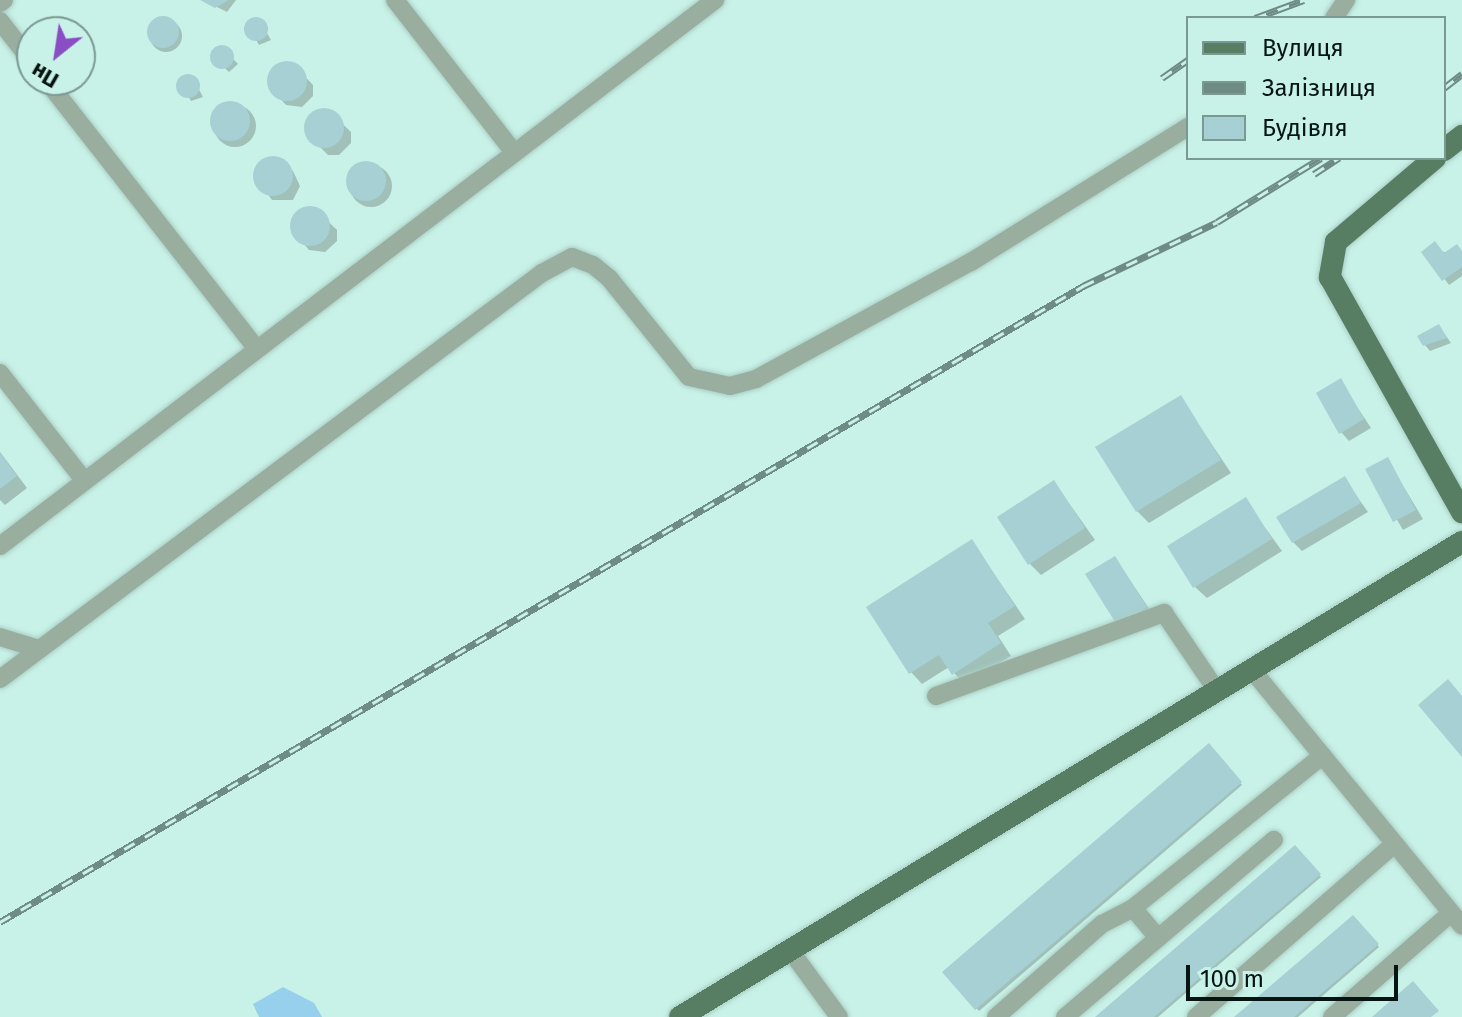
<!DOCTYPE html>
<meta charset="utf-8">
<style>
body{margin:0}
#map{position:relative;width:1462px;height:1017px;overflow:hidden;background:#c8f1e7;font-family:"Fira Sans",sans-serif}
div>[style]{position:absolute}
.water>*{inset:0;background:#97d0ec}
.shadow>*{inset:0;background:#0003}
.round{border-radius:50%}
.building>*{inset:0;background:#a6d0d4}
.roads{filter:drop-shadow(0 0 2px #a9cec5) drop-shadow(0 0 2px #a9cec5)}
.minor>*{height:18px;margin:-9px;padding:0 9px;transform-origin:9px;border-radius:9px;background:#99ae9e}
.major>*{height:22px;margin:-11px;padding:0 11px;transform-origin:11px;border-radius:11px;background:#577e63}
.rail>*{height:7px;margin-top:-3.5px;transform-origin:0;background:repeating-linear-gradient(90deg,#c8f1e7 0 12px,#6e8b84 0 24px);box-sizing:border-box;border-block:2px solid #6e8b84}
span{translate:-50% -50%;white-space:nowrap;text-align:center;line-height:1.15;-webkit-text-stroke:6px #c8f1e7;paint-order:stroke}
.legend{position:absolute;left:1186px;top:16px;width:260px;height:144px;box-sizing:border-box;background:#c8f1e7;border:2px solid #7a9992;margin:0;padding:10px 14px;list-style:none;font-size:24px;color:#061512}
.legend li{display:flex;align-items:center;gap:16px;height:40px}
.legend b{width:40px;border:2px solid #7a9992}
.north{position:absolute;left:16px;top:16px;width:80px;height:80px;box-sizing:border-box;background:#c8f1e7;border:2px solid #7a9992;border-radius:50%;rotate:210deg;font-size:22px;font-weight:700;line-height:32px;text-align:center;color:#061512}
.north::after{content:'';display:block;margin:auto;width:28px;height:36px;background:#8a4ec4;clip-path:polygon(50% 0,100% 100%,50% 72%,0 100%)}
.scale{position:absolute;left:1186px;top:965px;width:212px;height:36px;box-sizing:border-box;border:4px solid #061512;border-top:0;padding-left:10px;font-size:24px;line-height:28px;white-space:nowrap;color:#061512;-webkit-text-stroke:6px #c8f1e7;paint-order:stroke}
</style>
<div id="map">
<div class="water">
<i style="clip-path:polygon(283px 987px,314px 1003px,322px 1017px,259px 1017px,253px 1004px)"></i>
</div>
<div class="shadow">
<i style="clip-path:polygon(203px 0,236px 0,227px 12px)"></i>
<i class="round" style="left:150px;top:20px;width:32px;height:32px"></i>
<i style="clip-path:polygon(260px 21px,271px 40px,259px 45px,248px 26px)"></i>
<i style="clip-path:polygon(223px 48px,238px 64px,229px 72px,213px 57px)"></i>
<i style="clip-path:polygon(281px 63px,292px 63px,313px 85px,313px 96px,302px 107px,286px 105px,269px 86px,269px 75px)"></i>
<i style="clip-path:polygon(193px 78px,203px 97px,191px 101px,180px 83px)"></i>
<i class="round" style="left:214px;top:105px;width:42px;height:42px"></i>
<i style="clip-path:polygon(318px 111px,329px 111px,351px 132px,351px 143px,339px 155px,328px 155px,307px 134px,307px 123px)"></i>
<i style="clip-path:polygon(273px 158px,293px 171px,300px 186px,293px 200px,272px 200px,255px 176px,258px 166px)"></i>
<i class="round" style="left:350px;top:165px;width:42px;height:42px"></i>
<i style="clip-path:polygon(305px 209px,315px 209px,337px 230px,337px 241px,325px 252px,309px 250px,293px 231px,293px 220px)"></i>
<i style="clip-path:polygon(1424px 252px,1462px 252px,1462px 276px,1449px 285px)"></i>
<i style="clip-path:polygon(1439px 326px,1451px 343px,1430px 351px,1425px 345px)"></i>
<i style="clip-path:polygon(1340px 381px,1371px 428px,1349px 441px,1341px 432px)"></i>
<i style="clip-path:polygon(1180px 397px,1231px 473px,1149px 523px,1137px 511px)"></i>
<i style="clip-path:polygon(0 452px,27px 488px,5px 505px,0 500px)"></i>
<i style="clip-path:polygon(1387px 459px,1423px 519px,1403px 530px,1368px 470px)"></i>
<i style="clip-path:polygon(1344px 478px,1368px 512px,1302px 551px,1293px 542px)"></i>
<i style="clip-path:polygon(1054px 482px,1095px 540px,1041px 575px,1029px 563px)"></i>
<i style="clip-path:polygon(1245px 500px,1282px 551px,1207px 598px,1195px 587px)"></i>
<i style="clip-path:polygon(972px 542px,1025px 619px,998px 636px,1011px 656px,965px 685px,949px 667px,922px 684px,911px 672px)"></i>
<i style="clip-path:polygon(1115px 558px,1154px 616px,1127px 632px)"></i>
<i style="clip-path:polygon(1208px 746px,1242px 785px,979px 1011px,945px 972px)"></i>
<i style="clip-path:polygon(1295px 847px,1321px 877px,1158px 1017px,1098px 1017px)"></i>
<i style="clip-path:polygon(1353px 917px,1379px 947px,1298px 1017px,1237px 1017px)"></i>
</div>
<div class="building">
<i style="clip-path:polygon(200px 0,229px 0,215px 8px)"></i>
<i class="round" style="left:147px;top:16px;width:32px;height:32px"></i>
<i class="round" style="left:244px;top:17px;width:24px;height:24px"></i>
<i class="round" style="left:210px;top:45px;width:24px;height:24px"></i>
<i class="round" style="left:267px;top:61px;width:40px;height:40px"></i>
<i class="round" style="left:176px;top:74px;width:24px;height:24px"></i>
<i class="round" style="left:210px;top:101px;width:40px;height:40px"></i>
<i class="round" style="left:304px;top:108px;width:40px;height:40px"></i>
<i class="round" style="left:253px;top:156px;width:40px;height:40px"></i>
<i class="round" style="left:346px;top:161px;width:40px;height:40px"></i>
<i class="round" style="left:290px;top:206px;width:40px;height:40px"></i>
<i style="clip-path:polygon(1435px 241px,1444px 253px,1457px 244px,1462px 251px,1462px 267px,1442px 281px,1421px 252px)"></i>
<i style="clip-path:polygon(1439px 324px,1447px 338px,1423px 346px,1417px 336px)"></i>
<i style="clip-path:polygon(1341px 378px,1364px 419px,1339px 434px,1316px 393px)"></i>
<i style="clip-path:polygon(1181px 395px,1221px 460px,1136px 512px,1095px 447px)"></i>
<i style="clip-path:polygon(0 453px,17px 476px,0 489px)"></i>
<i style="clip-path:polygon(1388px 457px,1416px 510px,1393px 522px,1365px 469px)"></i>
<i style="clip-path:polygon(1345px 476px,1361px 503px,1292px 543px,1276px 517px)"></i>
<i style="clip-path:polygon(1054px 480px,1085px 528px,1028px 565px,997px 517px)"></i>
<i style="clip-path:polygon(1246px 497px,1272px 539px,1193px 588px,1167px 546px)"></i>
<i style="clip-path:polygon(972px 539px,1015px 606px,988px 623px,1001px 643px,952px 675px,939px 655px,909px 674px,866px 607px)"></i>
<i style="clip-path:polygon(1115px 556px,1147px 607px,1117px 625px,1085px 574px)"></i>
<i style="clip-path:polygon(1448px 679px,1462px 696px,1462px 757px,1418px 705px)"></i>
<i style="clip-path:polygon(1209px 743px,1242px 782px,975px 1010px,942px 972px)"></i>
<i style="clip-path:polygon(1295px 845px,1321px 874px,1154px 1017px,1095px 1017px)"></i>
<i style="clip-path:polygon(1353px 915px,1379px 944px,1294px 1017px,1234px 1017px)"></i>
<i style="clip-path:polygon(1413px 981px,1439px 1011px,1431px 1017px,1372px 1017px)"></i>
</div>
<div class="roads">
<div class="minor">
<i style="left:395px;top:0;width:192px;rotate:52deg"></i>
<i style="left:0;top:3px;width:5px;rotate:-37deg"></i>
<i style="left:1334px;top:18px;width:22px;rotate:-56deg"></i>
<i style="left:0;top:21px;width:52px;rotate:52deg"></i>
<i style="left:46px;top:80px;width:342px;rotate:51.9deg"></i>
<i style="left:0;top:373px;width:136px;rotate:51.9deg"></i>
<i style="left:0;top:546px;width:900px;rotate:-37.37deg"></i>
<i style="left:0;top:637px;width:41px;rotate:17.1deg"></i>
<i style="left:1252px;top:670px;width:331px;rotate:50.6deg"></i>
<i style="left:0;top:679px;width:677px;rotate:-36.84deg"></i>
<i style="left:542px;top:273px;width:34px;rotate:-28deg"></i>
<i style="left:572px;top:257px;width:22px;rotate:21deg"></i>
<i style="left:593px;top:265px;width:21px;rotate:39deg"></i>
<i style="left:609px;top:278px;width:127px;rotate:51.1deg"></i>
<i style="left:689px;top:377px;width:42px;rotate:12.4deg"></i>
<i style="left:730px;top:386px;width:27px;rotate:-15deg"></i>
<i style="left:756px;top:379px;width:245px;rotate:-28.6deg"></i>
<i style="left:971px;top:262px;width:256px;rotate:-31.9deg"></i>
<i style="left:936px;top:696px;width:243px;rotate:-20deg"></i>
<i style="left:1164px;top:613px;width:94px;rotate:55.8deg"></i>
<i style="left:1133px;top:908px;width:39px;rotate:50deg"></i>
<i style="left:790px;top:950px;width:83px;rotate:53.8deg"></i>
<i style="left:996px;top:1017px;width:141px;rotate:-41.3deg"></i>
<i style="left:1102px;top:924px;width:35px;rotate:-27deg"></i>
<i style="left:1133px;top:908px;width:243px;rotate:-38.8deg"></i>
<i style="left:1065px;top:1017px;width:274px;rotate:-40.3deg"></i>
<i style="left:1196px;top:1017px;width:263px;rotate:-41.1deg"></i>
<i style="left:1332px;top:1017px;width:158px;rotate:-41.2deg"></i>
</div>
<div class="major">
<i style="left:1444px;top:150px;width:23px;rotate:-38deg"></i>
<i style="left:1435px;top:158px;width:130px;rotate:139.7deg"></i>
<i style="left:1336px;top:242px;width:36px;rotate:100deg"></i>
<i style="left:1330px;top:277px;width:270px;rotate:60.7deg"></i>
<i style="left:680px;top:1017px;width:915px;rotate:-31.28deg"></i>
</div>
</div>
<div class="rail">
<i style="left:1255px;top:18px;width:52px;rotate:-20.2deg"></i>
<i style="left:1162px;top:78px;width:32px;rotate:-35deg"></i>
<i style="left:1444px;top:88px;width:23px;rotate:-38deg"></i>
<i style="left:1314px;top:174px;width:30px;rotate:-33deg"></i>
<i style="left:0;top:922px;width:1256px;rotate:-30.42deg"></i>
<i style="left:1083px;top:286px;width:148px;rotate:-25.5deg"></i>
<i style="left:1217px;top:222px;width:122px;rotate:-31.6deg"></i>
</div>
<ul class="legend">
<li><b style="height:10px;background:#577e63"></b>Вулиця</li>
<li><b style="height:10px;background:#6e8b84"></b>Залізниця</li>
<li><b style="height:22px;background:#a6d0d4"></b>Будівля</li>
</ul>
<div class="north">Пн</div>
<div class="scale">100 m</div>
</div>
